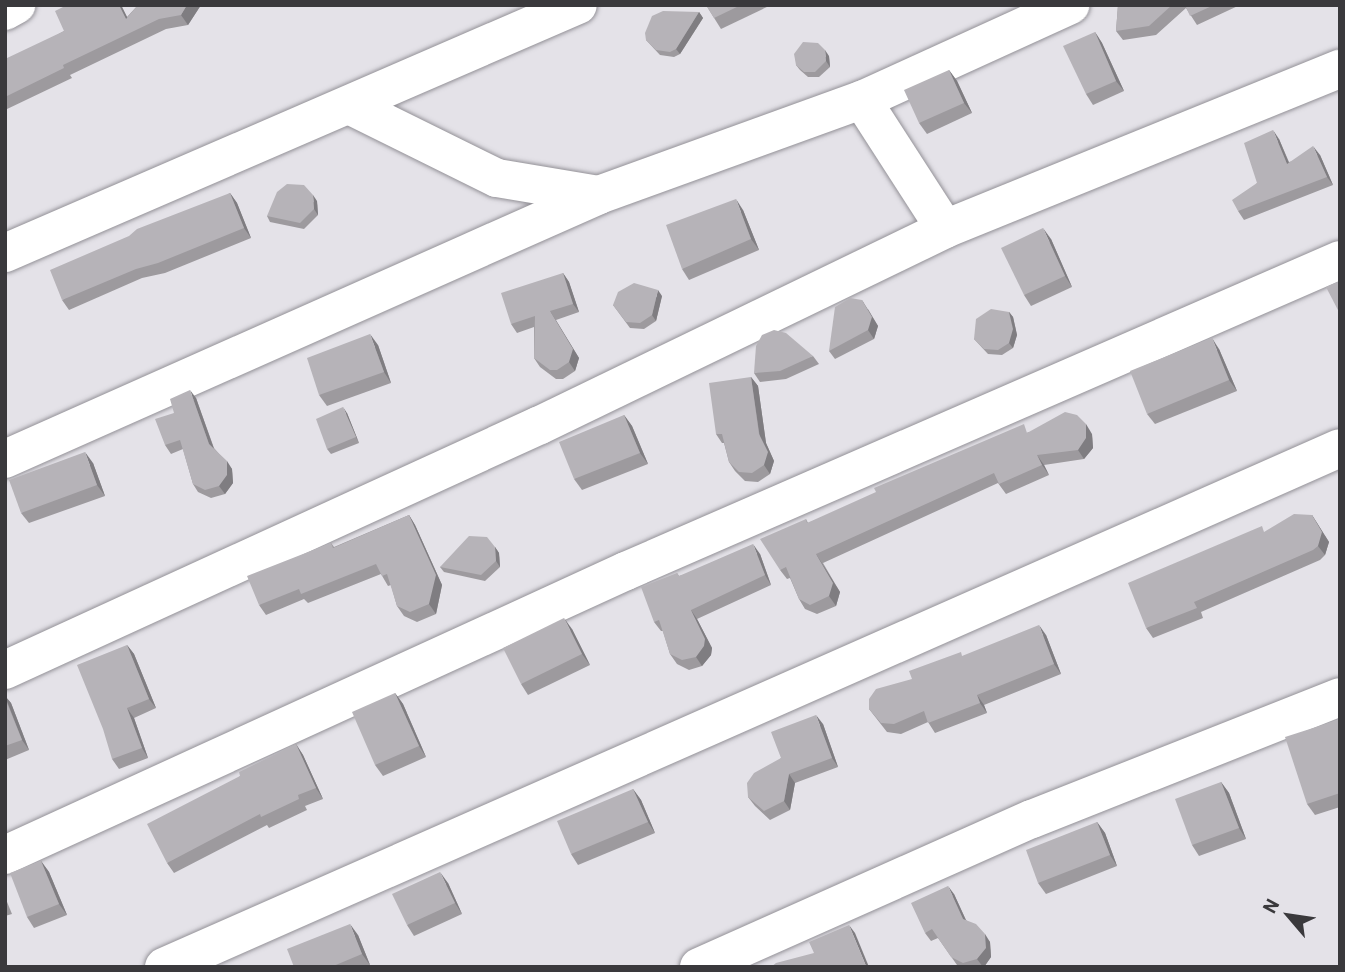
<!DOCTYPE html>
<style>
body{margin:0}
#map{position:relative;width:1345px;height:972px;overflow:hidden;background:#e4e2e8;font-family:Barlow,sans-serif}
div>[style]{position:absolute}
.roads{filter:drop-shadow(0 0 2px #939197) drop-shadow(0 0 2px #939197)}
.street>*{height:38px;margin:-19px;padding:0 19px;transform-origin:19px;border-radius:19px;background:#fff}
.wall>*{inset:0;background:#9d9a9e}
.shaded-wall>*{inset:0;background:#7f7d81}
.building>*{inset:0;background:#b6b3b8}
span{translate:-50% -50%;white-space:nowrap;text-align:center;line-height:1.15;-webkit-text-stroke:7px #e4e2e8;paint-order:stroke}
.frame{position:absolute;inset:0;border:7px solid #3a393c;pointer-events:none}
.north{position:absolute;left:1254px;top:881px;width:70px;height:70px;-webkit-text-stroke:5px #e4e2e8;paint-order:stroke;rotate:299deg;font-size:19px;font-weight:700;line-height:28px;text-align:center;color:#3a393c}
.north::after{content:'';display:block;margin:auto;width:24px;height:32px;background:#3a393c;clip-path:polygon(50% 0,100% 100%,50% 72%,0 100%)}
</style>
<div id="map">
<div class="roads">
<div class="street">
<i style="left:5px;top:11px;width:13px;rotate:-29deg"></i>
<i style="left:862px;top:100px;width:153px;rotate:57.2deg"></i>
<i style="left:349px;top:105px;width:165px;rotate:26.3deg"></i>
<i style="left:497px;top:178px;width:103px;rotate:9.5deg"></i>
<i style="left:5px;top:253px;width:624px;rotate:-23.4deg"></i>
<i style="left:5px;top:459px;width:650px;rotate:-23.96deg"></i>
<i style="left:599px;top:195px;width:280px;rotate:-19.9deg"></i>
<i style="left:862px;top:100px;width:229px;rotate:-24.5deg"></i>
<i style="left:5px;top:670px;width:588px;rotate:-24.61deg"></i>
<i style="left:540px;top:425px;width:450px;rotate:-25.8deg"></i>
<i style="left:945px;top:229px;width:426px;rotate:-22.1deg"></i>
<i style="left:5px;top:855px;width:683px;rotate:-24.58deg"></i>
<i style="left:626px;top:571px;width:779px;rotate:-23.54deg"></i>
<i style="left:164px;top:967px;width:1285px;rotate:-23.81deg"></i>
<i style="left:699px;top:967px;width:364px;rotate:-24deg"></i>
<i style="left:1032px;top:819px;width:331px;rotate:-21.6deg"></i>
</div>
</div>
<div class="wall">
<i style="clip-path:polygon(67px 5px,121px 5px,127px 17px,138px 5px,201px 5px,188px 25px,166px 29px,70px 75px,72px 78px,5px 110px,5px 65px,64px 31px)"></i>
<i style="clip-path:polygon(706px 5px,769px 5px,769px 6px,721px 29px)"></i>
<i style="clip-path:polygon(1118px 5px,1240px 5px,1197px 25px,1186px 8px,1156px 35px,1123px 40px,1116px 31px)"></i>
<i style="clip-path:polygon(699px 12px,703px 18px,680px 54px,674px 57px,660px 55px,646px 40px)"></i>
<i style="clip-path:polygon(1095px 32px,1102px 43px,1124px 91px,1093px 105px,1086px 94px)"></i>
<i style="clip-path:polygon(829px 56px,830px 67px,819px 77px,808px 77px,800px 70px,796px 65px)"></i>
<i style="clip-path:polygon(949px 70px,957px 81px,972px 113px,927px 134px,919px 123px)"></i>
<i style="clip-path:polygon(1279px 139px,1289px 162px,1320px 155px,1333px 185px,1244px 220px,1238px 211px,1257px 183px)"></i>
<i style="clip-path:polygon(230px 193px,237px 203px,251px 238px,165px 273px,142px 278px,69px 310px,62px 300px)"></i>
<i style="clip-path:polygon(317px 201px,318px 215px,304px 229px,270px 222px,267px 216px)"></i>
<i style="clip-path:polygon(743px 210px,759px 250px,689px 280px,682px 269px)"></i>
<i style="clip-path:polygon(1051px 239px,1072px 287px,1031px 306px,1024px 295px)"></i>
<i style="clip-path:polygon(563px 273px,569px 282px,579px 312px,556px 320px,579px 358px,575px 371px,563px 379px,556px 379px,540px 367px,534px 358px,534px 327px,517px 333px,511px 324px)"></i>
<i style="clip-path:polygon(662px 296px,656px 321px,644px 329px,630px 328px,613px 305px)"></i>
<i style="clip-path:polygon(868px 309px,878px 326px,874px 339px,835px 359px,829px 351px)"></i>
<i style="clip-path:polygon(1009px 312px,1013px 317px,1017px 335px,1013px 348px,1002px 355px,988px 354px,974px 339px)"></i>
<i style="clip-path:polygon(378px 345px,391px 383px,327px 406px,319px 395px)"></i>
<i style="clip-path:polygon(1219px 349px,1237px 391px,1155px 424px,1147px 414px)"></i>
<i style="clip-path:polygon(813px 356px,819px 364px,786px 379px,760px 382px,754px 373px)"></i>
<i style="clip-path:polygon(751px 377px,758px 386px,766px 443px,774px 461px,770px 474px,758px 482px,745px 481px,735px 471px,729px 462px,724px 443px,722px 443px,716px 434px)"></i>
<i style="clip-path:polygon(196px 398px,214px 448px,232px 469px,233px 483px,225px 494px,211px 498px,198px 492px,193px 484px,183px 449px,171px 454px,165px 445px,174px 413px)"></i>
<i style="clip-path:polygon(347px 413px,359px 443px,331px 454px,327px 449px)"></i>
<i style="clip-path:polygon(624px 415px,632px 426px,648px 464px,582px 490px,574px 479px)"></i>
<i style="clip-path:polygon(1029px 432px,1092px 434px,1093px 448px,1084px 459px,1044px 465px,1049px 475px,1006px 494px,998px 483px,823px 563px,840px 592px,836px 606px,817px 614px,805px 609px,799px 599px,790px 578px,787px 579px,780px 570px,806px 519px,808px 523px)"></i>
<i style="clip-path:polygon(93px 463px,105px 496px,29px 523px,21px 513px)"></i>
<i style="clip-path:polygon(409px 515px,415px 525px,442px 585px,436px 614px,417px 622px,404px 616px,397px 606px,391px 585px,388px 586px,381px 574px,308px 603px,304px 599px,266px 615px,259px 605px,331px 543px,334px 547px)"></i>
<i style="clip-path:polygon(1312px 515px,1329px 542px,1325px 555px,1320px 560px,1201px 612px,1203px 618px,1153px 638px,1146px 628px)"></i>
<i style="clip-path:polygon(495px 547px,499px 553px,500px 567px,485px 581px,444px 572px,440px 567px)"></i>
<i style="clip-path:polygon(760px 554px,771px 585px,697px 619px,712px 648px,711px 655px,702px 666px,689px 670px,677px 664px,670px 654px,663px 631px,661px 631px,654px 622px,677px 573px,679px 576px)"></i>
<i style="clip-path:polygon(572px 629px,590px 665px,528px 695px,521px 684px)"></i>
<i style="clip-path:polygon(1046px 635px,1061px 674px,984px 705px,987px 713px,935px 733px,928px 722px,901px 734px,887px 732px,869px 709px,964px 656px)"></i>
<i style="clip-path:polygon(127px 645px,134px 654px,156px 708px,134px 718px,148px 758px,119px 769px,112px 759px)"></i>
<i style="clip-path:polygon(395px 693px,403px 704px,426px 757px,383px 776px,375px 765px)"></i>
<i style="clip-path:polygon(5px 696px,11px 703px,29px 750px,5px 760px)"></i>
<i style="clip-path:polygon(1340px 722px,1340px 807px,1315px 815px,1307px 804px)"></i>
<i style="clip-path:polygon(823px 724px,838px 767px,795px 783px,790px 810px,770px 820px,755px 806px,748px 797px,781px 758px)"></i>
<i style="clip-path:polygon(296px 744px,303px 755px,323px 799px,305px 806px,307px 810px,269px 828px,267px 825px,174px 873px,167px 863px,240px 776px)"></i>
<i style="clip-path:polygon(1221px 782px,1229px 793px,1246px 839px,1199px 856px,1192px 845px)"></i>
<i style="clip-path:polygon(633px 789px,641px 800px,655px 833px,578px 865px,571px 854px)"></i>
<i style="clip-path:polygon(1097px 822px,1105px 833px,1117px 866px,1046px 894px,1038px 883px)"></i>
<i style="clip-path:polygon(41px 861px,49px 872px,67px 915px,34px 928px,27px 917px)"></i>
<i style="clip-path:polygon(448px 883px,462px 914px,414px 936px,407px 925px)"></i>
<i style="clip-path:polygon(954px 894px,966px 920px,990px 942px,991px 957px,984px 967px,961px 967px,957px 965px,938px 938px,931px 941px,925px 933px)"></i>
<i style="clip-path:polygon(5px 897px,12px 914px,5px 916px)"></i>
<i style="clip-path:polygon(358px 935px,370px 965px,365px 967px,294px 967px)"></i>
</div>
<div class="shaded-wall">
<i style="clip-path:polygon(119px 5px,121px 5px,133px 29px,126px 19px)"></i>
<i style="clip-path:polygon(187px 5px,201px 5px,188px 25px,181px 15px)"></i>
<i style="clip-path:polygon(699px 12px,703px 18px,680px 54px,676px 49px)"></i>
<i style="clip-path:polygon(1095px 32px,1102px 43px,1124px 91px,1116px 81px)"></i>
<i style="clip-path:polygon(825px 50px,829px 56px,830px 67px,826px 61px)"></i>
<i style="clip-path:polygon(949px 70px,957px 81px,972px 113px,964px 103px)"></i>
<i style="clip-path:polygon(1273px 130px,1279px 139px,1293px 173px,1287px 164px)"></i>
<i style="clip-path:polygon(1313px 146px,1320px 155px,1333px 185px,1327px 177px)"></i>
<i style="clip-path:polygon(230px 193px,237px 203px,251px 238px,244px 228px)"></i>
<i style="clip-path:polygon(313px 195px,317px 201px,318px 215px,314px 209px)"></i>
<i style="clip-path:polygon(736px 199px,743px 210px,759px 250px,751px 239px)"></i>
<i style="clip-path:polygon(1043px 228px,1051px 239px,1072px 287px,1065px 276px)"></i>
<i style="clip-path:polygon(563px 273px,569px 282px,579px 312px,573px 304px)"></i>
<i style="clip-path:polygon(658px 290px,662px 296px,656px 321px,652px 315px)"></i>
<i style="clip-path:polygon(862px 300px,878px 326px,874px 339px,868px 330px)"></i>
<i style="clip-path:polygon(550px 311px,579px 358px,575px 371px,569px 362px)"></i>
<i style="clip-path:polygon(1009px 312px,1013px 317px,1017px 335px,1013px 348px,1009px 343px)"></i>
<i style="clip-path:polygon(370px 334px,378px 345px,391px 383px,384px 372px)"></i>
<i style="clip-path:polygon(1212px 338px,1219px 349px,1237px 391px,1229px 380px)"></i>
<i style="clip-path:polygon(751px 377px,758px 386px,766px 443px,774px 461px,770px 474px,764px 465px)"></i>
<i style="clip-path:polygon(190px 390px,196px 398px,215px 452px,209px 444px)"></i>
<i style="clip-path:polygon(343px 407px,347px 413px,359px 443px,356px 437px)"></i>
<i style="clip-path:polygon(624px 415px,632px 426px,648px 464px,640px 453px)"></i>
<i style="clip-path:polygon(1086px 424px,1092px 434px,1093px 448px,1084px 459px,1078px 450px)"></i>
<i style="clip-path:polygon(85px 452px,93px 463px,105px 496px,97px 485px)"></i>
<i style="clip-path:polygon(1037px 455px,1044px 465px,1049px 475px,1042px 465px)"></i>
<i style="clip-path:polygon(227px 461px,232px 469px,233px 483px,225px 494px,219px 486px)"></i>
<i style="clip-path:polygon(409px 515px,415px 525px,442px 585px,436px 614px,429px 604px)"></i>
<i style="clip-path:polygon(1312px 515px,1329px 542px,1325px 555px,1318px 546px)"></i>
<i style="clip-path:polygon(753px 544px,760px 554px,771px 585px,765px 575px)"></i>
<i style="clip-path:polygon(495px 547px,499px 553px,500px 567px,496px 561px)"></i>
<i style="clip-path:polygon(816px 554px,840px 592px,836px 606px,829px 596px)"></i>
<i style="clip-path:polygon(691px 610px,697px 619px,712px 648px,711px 655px,702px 666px,696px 657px)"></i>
<i style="clip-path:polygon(564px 618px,572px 629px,590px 665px,582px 654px)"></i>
<i style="clip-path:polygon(1039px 625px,1046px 635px,1061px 674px,1054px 664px)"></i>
<i style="clip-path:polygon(127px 645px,134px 654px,156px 708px,149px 699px)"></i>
<i style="clip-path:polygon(395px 693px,403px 704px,426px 757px,419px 746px)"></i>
<i style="clip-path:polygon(977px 695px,984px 705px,987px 713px,980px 703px)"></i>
<i style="clip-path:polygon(5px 696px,11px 703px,29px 750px,22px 740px)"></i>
<i style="clip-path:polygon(127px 708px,134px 718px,148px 758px,142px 748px)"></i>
<i style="clip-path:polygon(816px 715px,823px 724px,838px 767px,832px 758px)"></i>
<i style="clip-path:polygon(296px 744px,303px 755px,323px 799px,316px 788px)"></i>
<i style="clip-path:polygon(789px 774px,795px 783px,790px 810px,784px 801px)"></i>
<i style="clip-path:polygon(1221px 782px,1229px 793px,1246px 839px,1239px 828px)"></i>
<i style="clip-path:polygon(633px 789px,641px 800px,655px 833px,648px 822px)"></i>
<i style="clip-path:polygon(1097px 822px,1105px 833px,1117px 866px,1110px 855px)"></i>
<i style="clip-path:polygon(41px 861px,49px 872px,67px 915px,59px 904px)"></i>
<i style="clip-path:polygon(440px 872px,448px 883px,462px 914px,455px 903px)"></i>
<i style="clip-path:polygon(948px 886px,954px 894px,969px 927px,963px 919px)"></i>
<i style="clip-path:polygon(350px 924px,358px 935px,370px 965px,362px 954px)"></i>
<i style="clip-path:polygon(849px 925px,855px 933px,869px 967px,866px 966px)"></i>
<i style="clip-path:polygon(985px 934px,990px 942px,991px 957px,984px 967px,983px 967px,977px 959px)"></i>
</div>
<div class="building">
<i style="clip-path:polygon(67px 5px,119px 5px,126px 19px,138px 5px,187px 5px,181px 15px,159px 19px,63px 65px,64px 68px,5px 97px,5px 59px,64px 31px,55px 11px)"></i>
<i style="clip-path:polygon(706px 5px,741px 5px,714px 18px)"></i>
<i style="clip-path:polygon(1118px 5px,1172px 5px,1149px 26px,1116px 31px)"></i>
<i style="clip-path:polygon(1185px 5px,1214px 5px,1190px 16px)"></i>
<i style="clip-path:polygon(663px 11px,699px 12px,676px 49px,670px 52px,656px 50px,646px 40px,645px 33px,652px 16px)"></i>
<i style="clip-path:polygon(1095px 32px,1116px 81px,1086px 94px,1063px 46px)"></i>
<i style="clip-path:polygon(803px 42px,818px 43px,825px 50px,826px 61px,815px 72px,804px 72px,796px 65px,794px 54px)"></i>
<i style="clip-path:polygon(949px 70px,964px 103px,919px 123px,904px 90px)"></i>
<i style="clip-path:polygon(1273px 130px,1287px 164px,1313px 146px,1327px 177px,1238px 211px,1232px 200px,1257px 183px,1244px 143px)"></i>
<i style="clip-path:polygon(287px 184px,304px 185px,313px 195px,314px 209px,300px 223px,267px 216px,277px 192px)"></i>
<i style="clip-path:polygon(230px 193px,244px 228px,158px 263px,136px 269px,62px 300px,50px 270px,129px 236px,137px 229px)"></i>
<i style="clip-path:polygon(736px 199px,751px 239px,682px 269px,666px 225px)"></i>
<i style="clip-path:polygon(1043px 228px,1065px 276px,1024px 295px,1001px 248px)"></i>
<i style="clip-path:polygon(563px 273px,573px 304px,550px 311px,573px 349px,569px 362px,557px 370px,550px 370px,534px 358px,535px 316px,511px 324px,501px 293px)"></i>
<i style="clip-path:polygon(1340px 281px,1340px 314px,1326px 287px)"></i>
<i style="clip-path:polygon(634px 283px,658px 290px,652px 315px,640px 323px,626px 322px,613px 305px,618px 292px)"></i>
<i style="clip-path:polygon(850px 298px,862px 300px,872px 317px,868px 330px,829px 351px,835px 307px)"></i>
<i style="clip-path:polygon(991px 309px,1009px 312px,1013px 329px,1009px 343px,998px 350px,984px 349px,974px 339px,976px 319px)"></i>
<i style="clip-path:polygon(774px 330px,786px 333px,813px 356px,780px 371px,754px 373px,756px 346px,762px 335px)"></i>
<i style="clip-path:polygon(370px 334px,384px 372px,319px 395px,307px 358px)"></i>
<i style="clip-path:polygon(1212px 338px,1229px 380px,1147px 414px,1130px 371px)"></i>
<i style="clip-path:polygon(751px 377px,759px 434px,768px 452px,764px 465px,752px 473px,739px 472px,729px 462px,722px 434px,716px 434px,709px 383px)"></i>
<i style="clip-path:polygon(190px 390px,209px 444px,227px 461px,227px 475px,219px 486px,205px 490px,193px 484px,180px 440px,165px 445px,155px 419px,174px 413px,170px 399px)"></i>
<i style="clip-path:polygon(343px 407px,356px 437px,327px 449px,316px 419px)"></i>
<i style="clip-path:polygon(1065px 412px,1077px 415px,1086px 424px,1086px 438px,1078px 450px,1037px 455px,1042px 465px,999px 484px,994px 473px,816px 554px,833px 583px,829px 596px,810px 605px,799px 599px,786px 567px,780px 570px,760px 539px,806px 519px,807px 523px,876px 492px,874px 488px,1024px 424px,1027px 433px)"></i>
<i style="clip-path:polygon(624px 415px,640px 453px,574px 479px,559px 442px)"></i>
<i style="clip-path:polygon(85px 452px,97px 485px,21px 513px,9px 480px)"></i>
<i style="clip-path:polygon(1294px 514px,1312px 515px,1322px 532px,1318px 546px,1313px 550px,1194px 602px,1197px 608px,1146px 628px,1128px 583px,1262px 526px,1264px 532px)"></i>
<i style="clip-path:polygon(409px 515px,436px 575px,429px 604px,410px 612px,397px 606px,387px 574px,382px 576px,376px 564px,301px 594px,299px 589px,259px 605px,247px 576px,331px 543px,333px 548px)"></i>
<i style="clip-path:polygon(469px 536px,487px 537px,495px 547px,496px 561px,481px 575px,440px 567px)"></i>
<i style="clip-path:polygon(753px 544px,765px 575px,691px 610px,705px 639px,704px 646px,696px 657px,682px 660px,670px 654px,659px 620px,654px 622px,641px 587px,677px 573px,679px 576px)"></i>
<i style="clip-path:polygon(564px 618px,582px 654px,521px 684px,503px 648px)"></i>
<i style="clip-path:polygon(1039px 625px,1054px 664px,977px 695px,980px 703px,928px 723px,924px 711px,894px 724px,881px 723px,869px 709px,869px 699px,876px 689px,912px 679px,909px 671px,961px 652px,962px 656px)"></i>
<i style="clip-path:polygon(127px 645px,149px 699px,127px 708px,142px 748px,112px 759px,103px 729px,77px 665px)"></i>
<i style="clip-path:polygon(395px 693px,419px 746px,375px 765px,352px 712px)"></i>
<i style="clip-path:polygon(5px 698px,22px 740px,5px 746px)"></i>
<i style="clip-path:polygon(816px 715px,832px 758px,789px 774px,784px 801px,764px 811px,748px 797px,747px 783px,754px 773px,781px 758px,771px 732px)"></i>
<i style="clip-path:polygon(1338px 720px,1340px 724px,1340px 793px,1307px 804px,1285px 737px)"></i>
<i style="clip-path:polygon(296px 744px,316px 788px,298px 795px,299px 799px,261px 817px,260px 814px,167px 863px,147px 824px,240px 776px,239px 772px)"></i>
<i style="clip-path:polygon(1221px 782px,1239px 828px,1192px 845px,1175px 799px)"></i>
<i style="clip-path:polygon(633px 789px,648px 822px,571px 854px,557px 821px)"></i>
<i style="clip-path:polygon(1097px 822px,1110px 855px,1038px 883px,1026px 850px)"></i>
<i style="clip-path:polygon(41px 861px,59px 904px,27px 917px,10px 873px)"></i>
<i style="clip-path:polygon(440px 872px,455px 903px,407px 925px,392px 894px)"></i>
<i style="clip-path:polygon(948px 886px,963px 919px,976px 924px,985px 934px,986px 948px,977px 959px,963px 963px,951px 957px,932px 929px,925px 933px,911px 903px)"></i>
<i style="clip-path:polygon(350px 924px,362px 954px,331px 967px,294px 967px,287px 949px)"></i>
<i style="clip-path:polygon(849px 925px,866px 966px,771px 967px,776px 963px,814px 953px,809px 942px)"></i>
</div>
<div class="frame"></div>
<div class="north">N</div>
</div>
